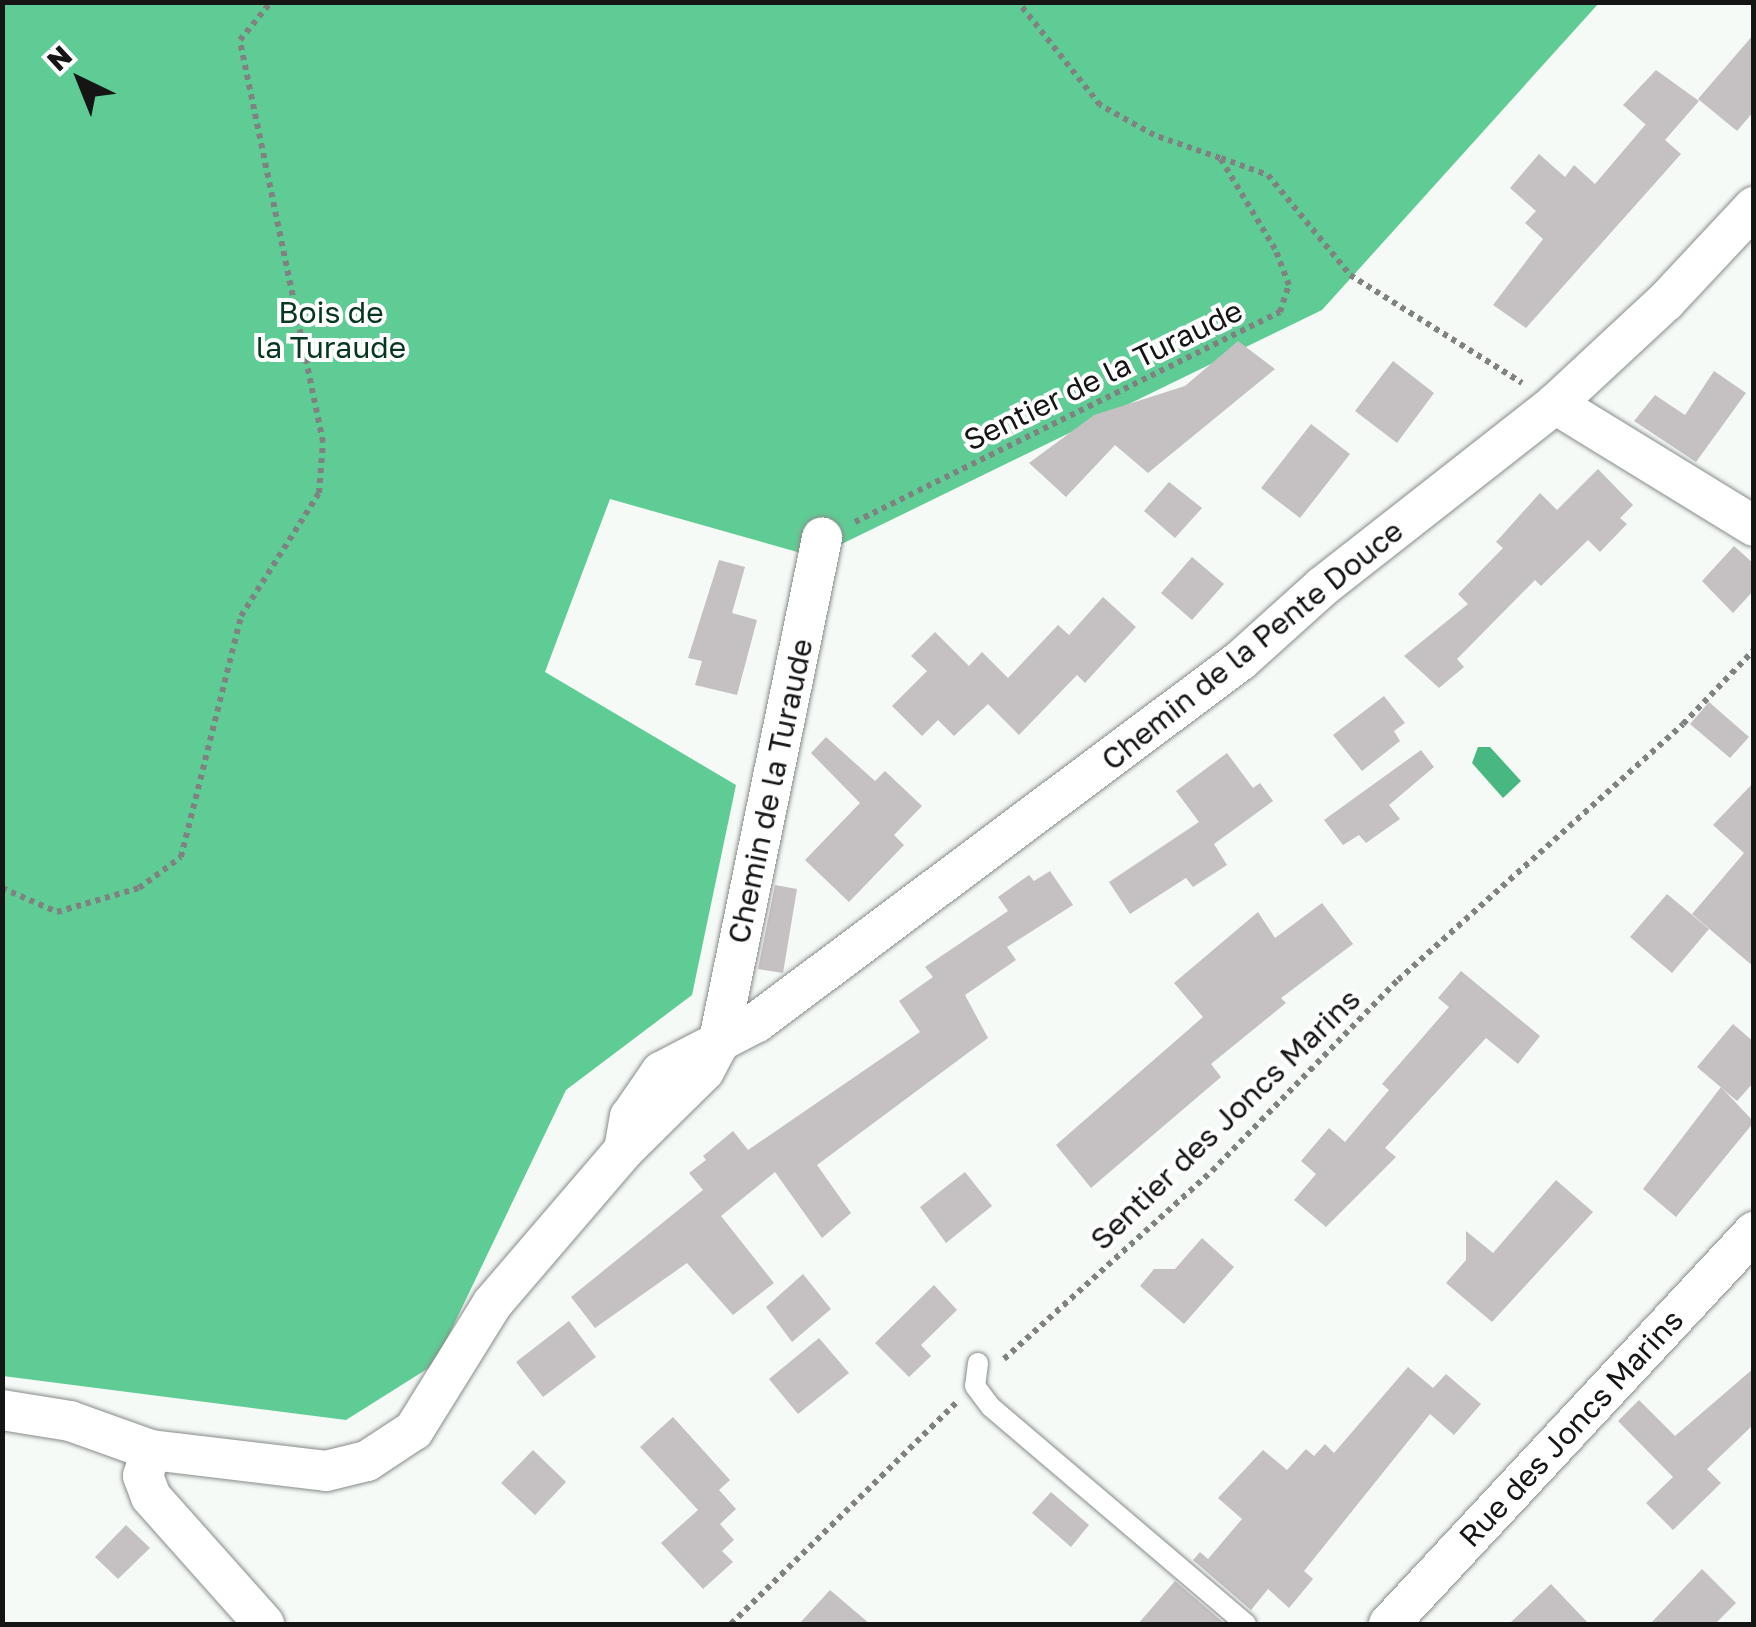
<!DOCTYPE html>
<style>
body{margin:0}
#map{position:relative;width:1756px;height:1627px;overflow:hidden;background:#f5faf7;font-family:"Golos Text",sans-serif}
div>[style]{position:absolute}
.forest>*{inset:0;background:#60cc95}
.water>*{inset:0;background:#49b781}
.building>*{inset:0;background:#c5c0c1}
.path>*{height:6px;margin-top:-3px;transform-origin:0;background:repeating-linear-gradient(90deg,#7f8280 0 5px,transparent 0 10px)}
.roads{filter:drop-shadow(0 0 2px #888c89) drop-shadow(0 0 2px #888c89)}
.service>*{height:20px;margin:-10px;padding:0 10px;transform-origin:10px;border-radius:10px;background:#fff}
.minor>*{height:40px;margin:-20px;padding:0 20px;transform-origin:20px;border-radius:20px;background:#fff}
span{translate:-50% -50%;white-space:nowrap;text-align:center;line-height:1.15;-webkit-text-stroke:8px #fff;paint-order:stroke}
.park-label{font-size:30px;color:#053621}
.street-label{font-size:30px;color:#141514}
.frame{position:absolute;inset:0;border:5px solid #141514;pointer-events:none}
.north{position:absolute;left:30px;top:30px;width:100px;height:100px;-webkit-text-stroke:8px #fff;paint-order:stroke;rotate:317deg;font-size:28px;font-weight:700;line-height:40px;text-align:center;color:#141514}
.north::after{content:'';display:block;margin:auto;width:35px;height:45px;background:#141514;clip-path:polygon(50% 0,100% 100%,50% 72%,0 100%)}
</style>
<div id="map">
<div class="forest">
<i style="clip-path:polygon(3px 3px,1599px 3px,1322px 310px,815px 557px,610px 499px,545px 672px,736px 785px,692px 995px,566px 1090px,435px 1364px,346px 1420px,3px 1376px)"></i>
</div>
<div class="water">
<i style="clip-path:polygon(1478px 747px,1490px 747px,1521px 781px,1503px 798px,1472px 763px)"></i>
</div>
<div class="building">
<i style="clip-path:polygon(1754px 34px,1754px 111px,1737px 131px,1698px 99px)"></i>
<i style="clip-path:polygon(1656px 70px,1699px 101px,1665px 140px,1681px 154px,1526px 328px,1493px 305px,1543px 239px,1525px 223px,1536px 211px,1510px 188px,1539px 154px,1565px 177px,1574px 165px,1595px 184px,1646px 124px,1659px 136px,1623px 105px)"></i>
<i style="clip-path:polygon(1238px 341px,1275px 369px,1148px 473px,1115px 445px,1066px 497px,1029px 463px,1094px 415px,1185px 386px)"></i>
<i style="clip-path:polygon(1393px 361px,1434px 393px,1397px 443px,1355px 411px)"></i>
<i style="clip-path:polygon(1714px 371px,1746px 393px,1696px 462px,1634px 421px,1655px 395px,1685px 415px)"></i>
<i style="clip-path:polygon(1311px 424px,1350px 454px,1300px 518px,1261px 488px)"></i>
<i style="clip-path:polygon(1598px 469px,1633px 505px,1620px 518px,1627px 524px,1600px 552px,1588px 540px,1541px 586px,1535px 580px,1457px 659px,1464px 667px,1439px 688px,1404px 656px,1468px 604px,1458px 594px,1503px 548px,1496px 542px,1540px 493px,1557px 510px)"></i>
<i style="clip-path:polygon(1169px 482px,1202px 508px,1175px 538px,1144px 511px)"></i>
<i style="clip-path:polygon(1734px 546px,1754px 564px,1754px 590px,1733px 613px,1702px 581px)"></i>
<i style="clip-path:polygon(1192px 557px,1224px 584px,1192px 620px,1161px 593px)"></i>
<i style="clip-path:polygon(719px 560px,745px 567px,732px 613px,757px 620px,737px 695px,695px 685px,702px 661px,688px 658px)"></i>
<i style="clip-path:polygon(1103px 597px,1136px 627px,1085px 683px,1077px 675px,1019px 735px,988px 704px,954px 736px,938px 720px,922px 736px,892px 706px,927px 671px,911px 656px,935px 632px,969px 666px,982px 652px,1008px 678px,1058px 625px,1069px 635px)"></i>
<i style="clip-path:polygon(1384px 696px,1405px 723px,1394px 731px,1400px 741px,1362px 771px,1333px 735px)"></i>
<i style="clip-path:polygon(1709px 702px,1749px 737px,1730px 758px,1690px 724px)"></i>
<i style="clip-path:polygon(826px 737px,875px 781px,885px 771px,922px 806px,894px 835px,904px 845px,849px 902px,805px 860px,860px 803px,811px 753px)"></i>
<i style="clip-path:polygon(1421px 750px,1434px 767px,1389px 805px,1400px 819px,1366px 843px,1359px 835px,1343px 845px,1324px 820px)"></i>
<i style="clip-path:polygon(1227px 753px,1253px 788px,1260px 783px,1273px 801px,1214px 844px,1227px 865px,1193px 887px,1186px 878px,1130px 914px,1109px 882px,1199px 822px,1176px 791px)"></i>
<i style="clip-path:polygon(1754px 782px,1754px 967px,1692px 914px,1744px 853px,1713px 825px)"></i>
<i style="clip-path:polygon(1050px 871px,1073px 905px,1007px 947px,1016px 960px,965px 995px,988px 1038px,817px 1165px,851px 1213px,822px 1238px,775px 1172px,721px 1216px,774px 1283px,733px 1315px,687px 1263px,595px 1328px,571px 1297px,703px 1190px,689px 1173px,706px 1160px,703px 1156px,733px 1131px,748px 1150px,920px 1032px,899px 1001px,933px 977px,925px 967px,1008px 911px,998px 897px,1029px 875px,1034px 881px)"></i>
<i style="clip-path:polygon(775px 885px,797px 889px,783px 973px,758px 969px)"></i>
<i style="clip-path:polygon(1667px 894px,1709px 929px,1672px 973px,1630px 937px)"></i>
<i style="clip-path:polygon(1322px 903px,1353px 944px,1281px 998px,1286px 1003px,1211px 1064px,1221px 1077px,1091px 1188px,1056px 1145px,1203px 1017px,1174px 983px,1258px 912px,1275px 938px)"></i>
<i style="clip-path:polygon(1461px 971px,1540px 1036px,1518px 1064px,1486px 1038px,1385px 1148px,1396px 1157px,1326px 1227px,1294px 1200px,1316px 1174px,1301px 1161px,1329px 1128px,1345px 1142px,1389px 1090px,1382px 1084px,1449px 1007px,1438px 998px)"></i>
<i style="clip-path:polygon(1733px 1024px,1754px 1042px,1754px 1082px,1737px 1101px,1697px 1067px)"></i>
<i style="clip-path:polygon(1721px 1087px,1754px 1122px,1676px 1217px,1643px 1189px)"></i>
<i style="clip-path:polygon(965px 1172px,992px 1206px,946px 1243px,920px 1207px)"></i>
<i style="clip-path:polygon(1556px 1180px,1593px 1212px,1492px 1322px,1446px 1283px,1466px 1260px,1466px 1231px,1493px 1253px)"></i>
<i style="clip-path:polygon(1202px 1238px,1234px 1267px,1184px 1324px,1140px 1286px,1154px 1269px,1175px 1269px)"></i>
<i style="clip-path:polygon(803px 1274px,831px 1309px,792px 1342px,766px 1307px)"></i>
<i style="clip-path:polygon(934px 1285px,957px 1310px,921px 1345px,931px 1356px,909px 1377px,875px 1343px)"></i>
<i style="clip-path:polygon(569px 1321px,596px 1357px,543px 1397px,516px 1362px)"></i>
<i style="clip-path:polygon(819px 1338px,849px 1373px,798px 1414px,769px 1379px)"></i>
<i style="clip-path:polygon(1408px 1367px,1433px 1388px,1446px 1374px,1481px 1404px,1454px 1435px,1430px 1414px,1304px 1571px,1313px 1579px,1289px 1608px,1268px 1589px,1251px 1610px,1193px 1560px,1200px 1552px,1208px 1559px,1242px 1519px,1218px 1498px,1263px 1450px,1287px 1470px,1306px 1449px,1314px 1456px,1325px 1444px,1334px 1453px)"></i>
<i style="clip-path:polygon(1754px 1368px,1754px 1424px,1707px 1469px,1721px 1483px,1673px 1530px,1646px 1503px,1673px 1477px,1618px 1421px,1639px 1400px,1675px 1436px)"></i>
<i style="clip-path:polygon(673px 1417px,730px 1480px,719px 1490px,736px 1509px,720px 1524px,734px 1540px,722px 1551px,733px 1562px,703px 1589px,661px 1543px,698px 1510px,640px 1447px)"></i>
<i style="clip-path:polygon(533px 1450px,566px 1482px,535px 1515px,501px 1483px)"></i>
<i style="clip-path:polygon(1051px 1492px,1089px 1525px,1071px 1547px,1032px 1513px)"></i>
<i style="clip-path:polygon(126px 1525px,150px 1548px,118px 1579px,95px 1557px)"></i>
<i style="clip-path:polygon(1702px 1569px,1736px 1603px,1715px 1624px,1650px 1624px)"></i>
<i style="clip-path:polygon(1175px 1581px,1225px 1624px,1138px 1624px)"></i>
<i style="clip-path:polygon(1551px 1584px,1589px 1624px,1509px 1624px)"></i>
<i style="clip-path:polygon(830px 1590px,870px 1624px,799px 1624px)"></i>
</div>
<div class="path">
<i style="left:1221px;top:158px;width:50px;rotate:19.9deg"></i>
<i style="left:1268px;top:175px;width:129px;rotate:50.6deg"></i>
<i style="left:1350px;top:275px;width:203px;rotate:32.1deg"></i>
<i style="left:855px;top:522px;width:474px;rotate:-26.3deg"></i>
<i style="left:1280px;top:312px;width:28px;rotate:-72deg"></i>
<i style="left:1289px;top:285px;width:39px;rotate:-111deg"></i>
<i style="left:1275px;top:249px;width:106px;rotate:-121.1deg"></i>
<i style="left:1220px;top:158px;width:70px;rotate:-160.8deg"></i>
<i style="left:1154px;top:135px;width:62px;rotate:-150.9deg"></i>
<i style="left:1100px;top:105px;width:132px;rotate:-128.5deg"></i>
<i style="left:2px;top:888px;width:60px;rotate:23.6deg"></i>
<i style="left:57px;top:912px;width:85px;rotate:-16.3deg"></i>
<i style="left:139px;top:888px;width:52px;rotate:-36.4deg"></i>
<i style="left:181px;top:857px;width:248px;rotate:-76deg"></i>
<i style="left:241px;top:616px;width:146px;rotate:-57.6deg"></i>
<i style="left:319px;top:493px;width:51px;rotate:-85.5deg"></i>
<i style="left:323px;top:442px;width:410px;rotate:-101.7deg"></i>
<i style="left:240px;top:40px;width:49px;rotate:-50.8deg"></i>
<i style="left:1004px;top:1359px;width:280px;rotate:-42.1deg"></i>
<i style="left:1212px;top:1171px;width:267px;rotate:-45.8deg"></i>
<i style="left:1398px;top:980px;width:383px;rotate:-41.9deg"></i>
<i style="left:1683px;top:724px;width:103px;rotate:-46.2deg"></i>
<i style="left:731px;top:1624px;width:318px;rotate:-44.5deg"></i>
</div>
<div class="roads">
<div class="service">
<i style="left:978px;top:1363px;width:23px;rotate:97deg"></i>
<i style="left:975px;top:1386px;width:26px;rotate:53deg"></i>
<i style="left:991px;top:1407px;width:335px;rotate:40.4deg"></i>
</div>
<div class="minor">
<i style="left:1555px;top:404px;width:233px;rotate:31.5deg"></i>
<i style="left:624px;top:1150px;width:34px;rotate:-80deg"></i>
<i style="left:630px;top:1117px;width:55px;rotate:-55.4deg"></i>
<i style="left:661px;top:1072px;width:108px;rotate:-27.5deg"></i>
<i style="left:757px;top:1022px;width:604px;rotate:-36.79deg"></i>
<i style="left:1241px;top:660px;width:109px;rotate:-42deg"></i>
<i style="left:1322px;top:587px;width:296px;rotate:-38.1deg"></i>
<i style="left:1555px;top:404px;width:151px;rotate:-42.9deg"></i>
<i style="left:1666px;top:301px;width:129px;rotate:-46.9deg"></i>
<i style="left:2px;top:1410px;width:69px;rotate:9.2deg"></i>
<i style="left:70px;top:1421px;width:86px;rotate:19.7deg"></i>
<i style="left:151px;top:1450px;width:176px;rotate:6.8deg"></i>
<i style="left:326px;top:1471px;width:42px;rotate:-13.7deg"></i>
<i style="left:367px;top:1461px;width:56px;rotate:-33.4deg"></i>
<i style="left:414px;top:1430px;width:148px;rotate:-58.2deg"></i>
<i style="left:492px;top:1304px;width:203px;rotate:-49.4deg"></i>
<i style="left:624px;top:1150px;width:112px;rotate:-44.6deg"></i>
<i style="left:704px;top:1071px;width:30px;rotate:-62deg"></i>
<i style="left:718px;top:1045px;width:518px;rotate:-78.41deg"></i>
<i style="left:151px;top:1450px;width:27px;rotate:107deg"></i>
<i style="left:143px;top:1476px;width:22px;rotate:69deg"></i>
<i style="left:151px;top:1497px;width:170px;rotate:48.3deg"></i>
<i style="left:1389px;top:1624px;width:536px;rotate:-47.04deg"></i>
</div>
</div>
<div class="park-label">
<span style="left:331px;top:329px">Bois de<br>la Turaude</span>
</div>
<div class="street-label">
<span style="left:1103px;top:375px;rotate:-26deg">Sentier de la Turaude</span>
<span style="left:1252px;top:645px;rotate:-39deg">Chemin de la Pente Douce</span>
<span style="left:770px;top:791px;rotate:-78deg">Chemin de la Turaude</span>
<span style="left:1225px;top:1119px;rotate:-44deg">Sentier des Joncs Marins</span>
<span style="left:1571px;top:1428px;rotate:-47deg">Rue des Joncs Marins</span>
</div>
<div class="frame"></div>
<div class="north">N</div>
</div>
